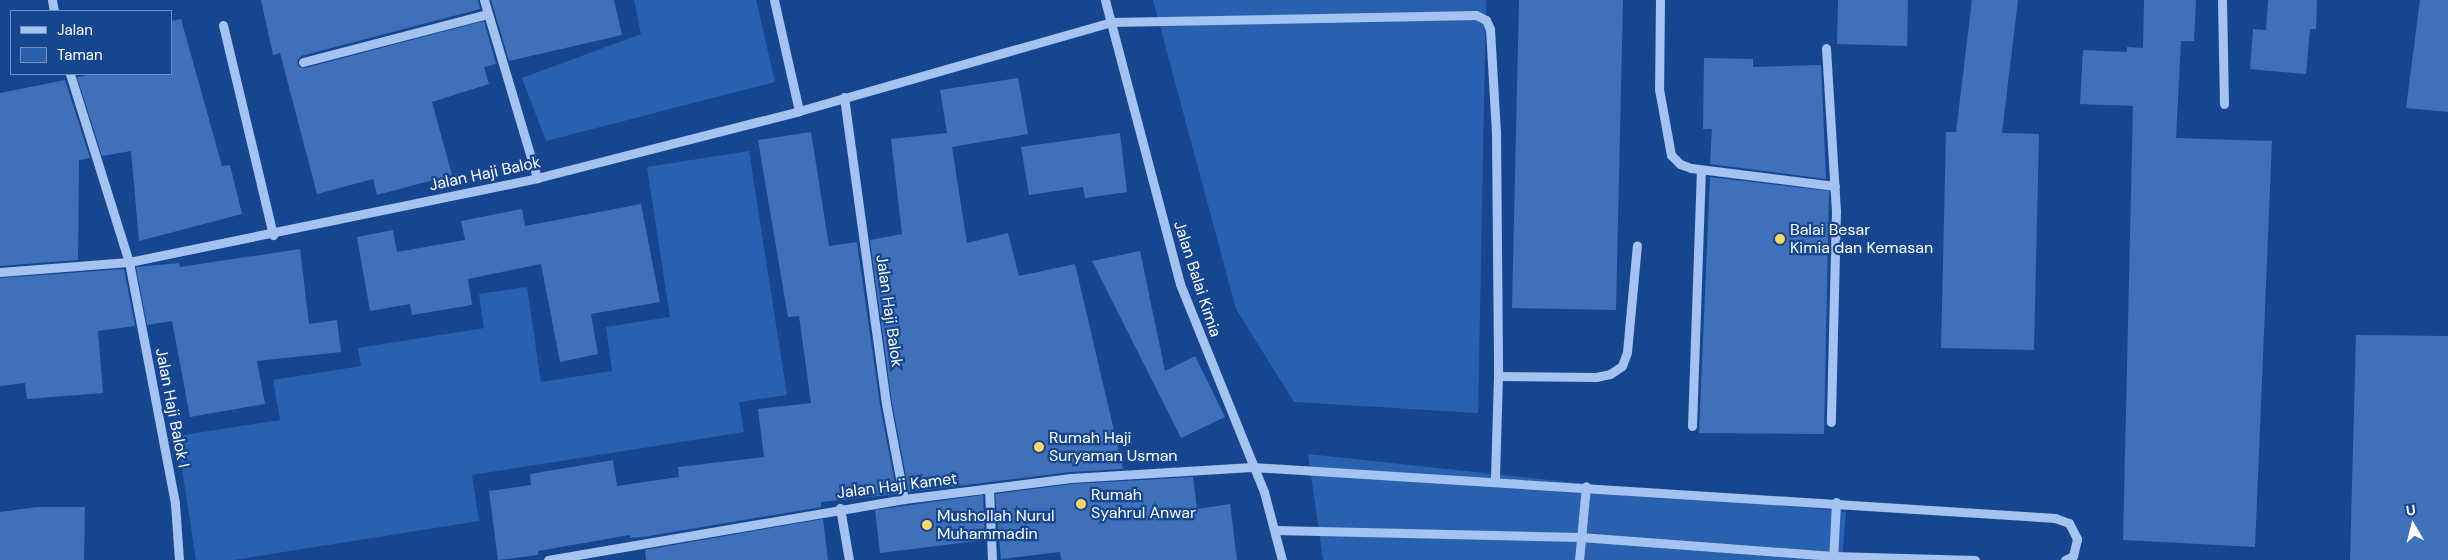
<!DOCTYPE html>
<style>
body{margin:0}
#map{position:relative;width:2448px;height:560px;overflow:hidden;background:#174690;font-family:"DM Sans",sans-serif}
div>[style]{position:absolute}
.green>*{inset:0;background:#2960af}
.building>*{inset:0;background:#3f70b9}
.minor>*{height:9px;margin:-4.5px;padding:0 4.5px;transform-origin:4.5px;border-radius:4.5px;background:#a4c3f0}
.dots>*{width:14px;height:14px;translate:-50% -50%;box-sizing:border-box;border:2px solid #174690;border-radius:50%}
span{translate:-50% -50%;white-space:nowrap;text-align:center;line-height:1.15;-webkit-text-stroke:4.5px #174690;paint-order:stroke}
.street-label{font-size:16px;color:#fff}
.poi-label{font-size:16px;color:#fff}
.left{translate:0 -50%;text-align:left}
.legend{position:absolute;left:10px;top:10px;width:162px;height:65px;box-sizing:border-box;background:#174690;border:1px solid #7490bc;margin:0;padding:6px 9px;list-style:none;font-size:15px;color:#fff}
.legend li{display:flex;align-items:center;gap:10px;height:25px}
.legend b{width:25px;border:1px solid #7490bc}
.north{position:absolute;left:2388px;top:500px;width:50px;height:50px;-webkit-text-stroke:4px #174690;paint-order:stroke;rotate:352deg;font-size:14px;font-weight:700;line-height:20px;text-align:center;color:#fff}
.north::after{content:'';display:block;margin:auto;width:18px;height:22px;background:#fff;clip-path:polygon(50% 0,100% 100%,50% 72%,0 100%)}
</style>
<div id="map">
<div class="green">
<i style="clip-path:polygon(634px 0,756px 0,775px 82px,546px 141px,522px 78px,641px 34px)"></i>
<i style="clip-path:polygon(1153px 0,1486px 0,1478px 413px,1294px 402px,1236px 309px)"></i>
<i style="clip-path:polygon(749px 151px,787px 395px,739px 402px,744px 432px,472px 475px,479px 521px,234px 560px,196px 560px,177px 436px,280px 420px,273px 380px,361px 366px,358px 348px,484px 328px,479px 294px,527px 287px,541px 382px,612px 371px,606px 327px,670px 317px,647px 167px)"></i>
<i style="clip-path:polygon(1308px 454px,1846px 512px,1842px 560px,1323px 560px)"></i>
</div>
<div class="building">
<i style="clip-path:polygon(261px 0,478px 0,480px 9px,301px 56px,297px 61px,299px 67px,305px 68px,484px 21px,496px 64px,484px 67px,489px 84px,432px 102px,452px 175px,377px 195px,373px 179px,317px 194px,280px 53px,273px 55px)"></i>
<i style="clip-path:polygon(491px 0,614px 0,622px 35px,509px 61px)"></i>
<i style="clip-path:polygon(1519px 0,1623px 0,1616px 310px,1512px 308px)"></i>
<i style="clip-path:polygon(1838px 0,1908px 0,1907px 46px,1837px 44px)"></i>
<i style="clip-path:polygon(1972px 0,2018px 0,2002px 133px,2039px 134px,2034px 350px,1941px 348px,1946px 132px,1956px 132px)"></i>
<i style="clip-path:polygon(2144px 0,2196px 0,2194px 41px,2181px 41px,2176px 138px,2272px 141px,2255px 547px,2123px 540px,2133px 106px,2080px 104px,2083px 50px,2127px 52px,2127px 47px,2143px 48px)"></i>
<i style="clip-path:polygon(2268px 0,2317px 0,2316px 29px,2310px 29px,2306px 74px,2250px 69px,2253px 29px,2266px 30px)"></i>
<i style="clip-path:polygon(2420px 0,2448px 0,2448px 112px,2406px 108px)"></i>
<i style="clip-path:polygon(181px 19px,222px 166px,230px 165px,242px 214px,139px 241px,131px 151px,102px 156px,77px 77px,93px 74px,171px 74px,171px 21px)"></i>
<i style="clip-path:polygon(1704px 58px,1753px 59px,1753px 67px,1821px 65px,1826px 179px,1710px 164px,1712px 129px,1703px 129px)"></i>
<i style="clip-path:polygon(1018px 78px,1028px 134px,952px 147px,967px 243px,1008px 233px,1019px 276px,1075px 264px,1123px 469px,1070px 472px,909px 492px,892px 403px,870px 240px,902px 234px,891px 139px,947px 133px,940px 90px)"></i>
<i style="clip-path:polygon(65px 80px,90px 158px,79px 160px,78px 260px,0 266px,0 93px)"></i>
<i style="clip-path:polygon(811px 132px,829px 246px,857px 242px,880px 405px,897px 494px,821px 502px,821px 507px,643px 537px,630px 538px,630px 535px,538px 551px,538px 555px,498px 560px,489px 491px,531px 485px,530px 474px,613px 460px,617px 486px,679px 477px,678px 467px,764px 457px,758px 409px,811px 403px,799px 316px,788px 317px,758px 140px)"></i>
<i style="clip-path:polygon(1120px 133px,1127px 192px,1085px 198px,1083px 187px,1029px 195px,1021px 147px)"></i>
<i style="clip-path:polygon(1710px 177px,1829px 191px,1824px 434px,1699px 433px)"></i>
<i style="clip-path:polygon(641px 204px,660px 302px,591px 314px,598px 354px,560px 362px,541px 264px,468px 279px,472px 305px,412px 315px,410px 304px,370px 311px,357px 237px,393px 230px,397px 252px,465px 240px,461px 221px,522px 209px,525px 226px)"></i>
<i style="clip-path:polygon(300px 249px,309px 324px,337px 320px,341px 352px,257px 361px,265px 404px,190px 417px,172px 321px,147px 325px,136px 267px,179px 263px,180px 267px)"></i>
<i style="clip-path:polygon(1140px 251px,1165px 371px,1195px 356px,1225px 417px,1181px 438px,1092px 261px)"></i>
<i style="clip-path:polygon(124px 269px,135px 326px,98px 331px,103px 393px,27px 399px,25px 383px,0 386px,0 278px)"></i>
<i style="clip-path:polygon(2356px 335px,2448px 336px,2448px 560px,2350px 560px)"></i>
<i style="clip-path:polygon(1193px 477px,1197px 509px,1230px 504px,1237px 560px,1061px 560px,1060px 552px,1001px 559px,995px 494px,1072px 484px)"></i>
<i style="clip-path:polygon(983px 495px,985px 540px,880px 553px,875px 510px)"></i>
<i style="clip-path:polygon(37px 507px,85px 507px,84px 560px,0 560px,0 512px)"></i>
<i style="clip-path:polygon(823px 519px,828px 560px,646px 560px,645px 550px)"></i>
</div>
<div class="minor">
<i style="left:52px;top:0;width:11px;rotate:80deg"></i>
<i style="left:484px;top:0;width:186px;rotate:73.4deg"></i>
<i style="left:774px;top:0;width:114px;rotate:77.3deg"></i>
<i style="left:1105px;top:0;width:294px;rotate:75.2deg"></i>
<i style="left:1180px;top:284px;width:224px;rotate:68deg"></i>
<i style="left:1264px;top:492px;width:70px;rotate:75.2deg"></i>
<i style="left:1660px;top:0;width:89px;rotate:90.6deg"></i>
<i style="left:1659px;top:89px;width:67px;rotate:79.7deg"></i>
<i style="left:1671px;top:155px;width:13px;rotate:45deg"></i>
<i style="left:1680px;top:164px;width:12px;rotate:20deg"></i>
<i style="left:1691px;top:168px;width:145px;rotate:7.1deg"></i>
<i style="left:2222px;top:0;width:104px;rotate:88.9deg"></i>
<i style="left:223px;top:25px;width:216px;rotate:76.6deg"></i>
<i style="left:1826px;top:48px;width:163px;rotate:86.5deg"></i>
<i style="left:1836px;top:211px;width:211px;rotate:91.4deg"></i>
<i style="left:303px;top:62px;width:190px;rotate:-14.6deg"></i>
<i style="left:70px;top:74px;width:197px;rotate:72.6deg"></i>
<i style="left:129px;top:262px;width:246px;rotate:79.2deg"></i>
<i style="left:175px;top:504px;width:56px;rotate:85.9deg"></i>
<i style="left:844px;top:97px;width:310px;rotate:82.2deg"></i>
<i style="left:886px;top:404px;width:97px;rotate:79.3deg"></i>
<i style="left:0;top:272px;width:129px;rotate:-4.4deg"></i>
<i style="left:129px;top:262px;width:417px;rotate:-11.6deg"></i>
<i style="left:537px;top:178px;width:270px;rotate:-14.3deg"></i>
<i style="left:799px;top:111px;width:324px;rotate:-15.9deg"></i>
<i style="left:1111px;top:22px;width:365px;rotate:-1.1deg"></i>
<i style="left:1476px;top:15px;width:11px;rotate:27deg"></i>
<i style="left:1486px;top:20px;width:10px;rotate:66deg"></i>
<i style="left:1490px;top:29px;width:103px;rotate:86.7deg"></i>
<i style="left:1496px;top:132px;width:244px;rotate:89.5deg"></i>
<i style="left:1498px;top:376px;width:104px;rotate:91.7deg"></i>
<i style="left:1498px;top:376px;width:98px;rotate:0.6deg"></i>
<i style="left:1596px;top:377px;width:14px;rotate:-12deg"></i>
<i style="left:1610px;top:374px;width:14px;rotate:-34deg"></i>
<i style="left:1622px;top:366px;width:15px;rotate:-70deg"></i>
<i style="left:1627px;top:352px;width:107px;rotate:-84.7deg"></i>
<i style="left:1692px;top:426px;width:256px;rotate:-88deg"></i>
<i style="left:989px;top:489px;width:71px;rotate:87.6deg"></i>
<i style="left:840px;top:508px;width:53px;rotate:80.2deg"></i>
<i style="left:1275px;top:530px;width:305px;rotate:1.3deg"></i>
<i style="left:1580px;top:537px;width:254px;rotate:4.3deg"></i>
<i style="left:1833px;top:556px;width:142px;rotate:1.6deg"></i>
<i style="left:548px;top:560px;width:361px;rotate:-9.7deg"></i>
<i style="left:904px;top:499px;width:168px;rotate:-7.2deg"></i>
<i style="left:1071px;top:478px;width:181px;rotate:-3.5deg"></i>
<i style="left:1252px;top:467px;width:805px;rotate:3.63deg"></i>
<i style="left:2055px;top:518px;width:15px;rotate:20deg"></i>
<i style="left:2069px;top:523px;width:18px;rotate:63deg"></i>
<i style="left:2077px;top:539px;width:17px;rotate:103deg"></i>
<i style="left:2073px;top:556px;width:9px;rotate:153deg"></i>
<i style="left:1579px;top:560px;width:74px;rotate:-84.6deg"></i>
<i style="left:1833px;top:560px;width:58px;rotate:-87deg"></i>
</div>
<div class="dots">
<i style="left:1780px;top:239px;background:#ffd863"></i>
<i style="left:1039px;top:447px;background:#ffd863"></i>
<i style="left:1081px;top:504px;background:#ffd863"></i>
<i style="left:927px;top:525px;background:#ffd863"></i>
</div>
<div class="street-label">
<span style="left:485px;top:174px;rotate:-12deg">Jalan Haji Balok</span>
<span style="left:1197px;top:279px;rotate:72deg">Jalan Balai Kimia</span>
<span style="left:889px;top:311px;rotate:82deg">Jalan Haji Balok</span>
<span style="left:172px;top:408px;rotate:79deg">Jalan Haji Balok I</span>
<span style="left:897px;top:486px;rotate:-7deg">Jalan Haji Kamet</span>
</div>
<div class="poi-label">
<span class="left" style="left:1790px;top:239px">Balai Besar<br>Kimia dan Kemasan</span>
<span class="left" style="left:1049px;top:447px">Rumah Haji<br>Suryaman Usman</span>
<span class="left" style="left:1091px;top:504px">Rumah<br>Syahrul Anwar</span>
<span class="left" style="left:937px;top:525px">Mushollah Nurul<br>Muhammadin</span>
</div>
<ul class="legend">
<li><b style="height:6px;background:#a4c3f0"></b>Jalan</li>
<li><b style="height:14px;background:#2960af"></b>Taman</li>
</ul>
<div class="north">U</div>
</div>
